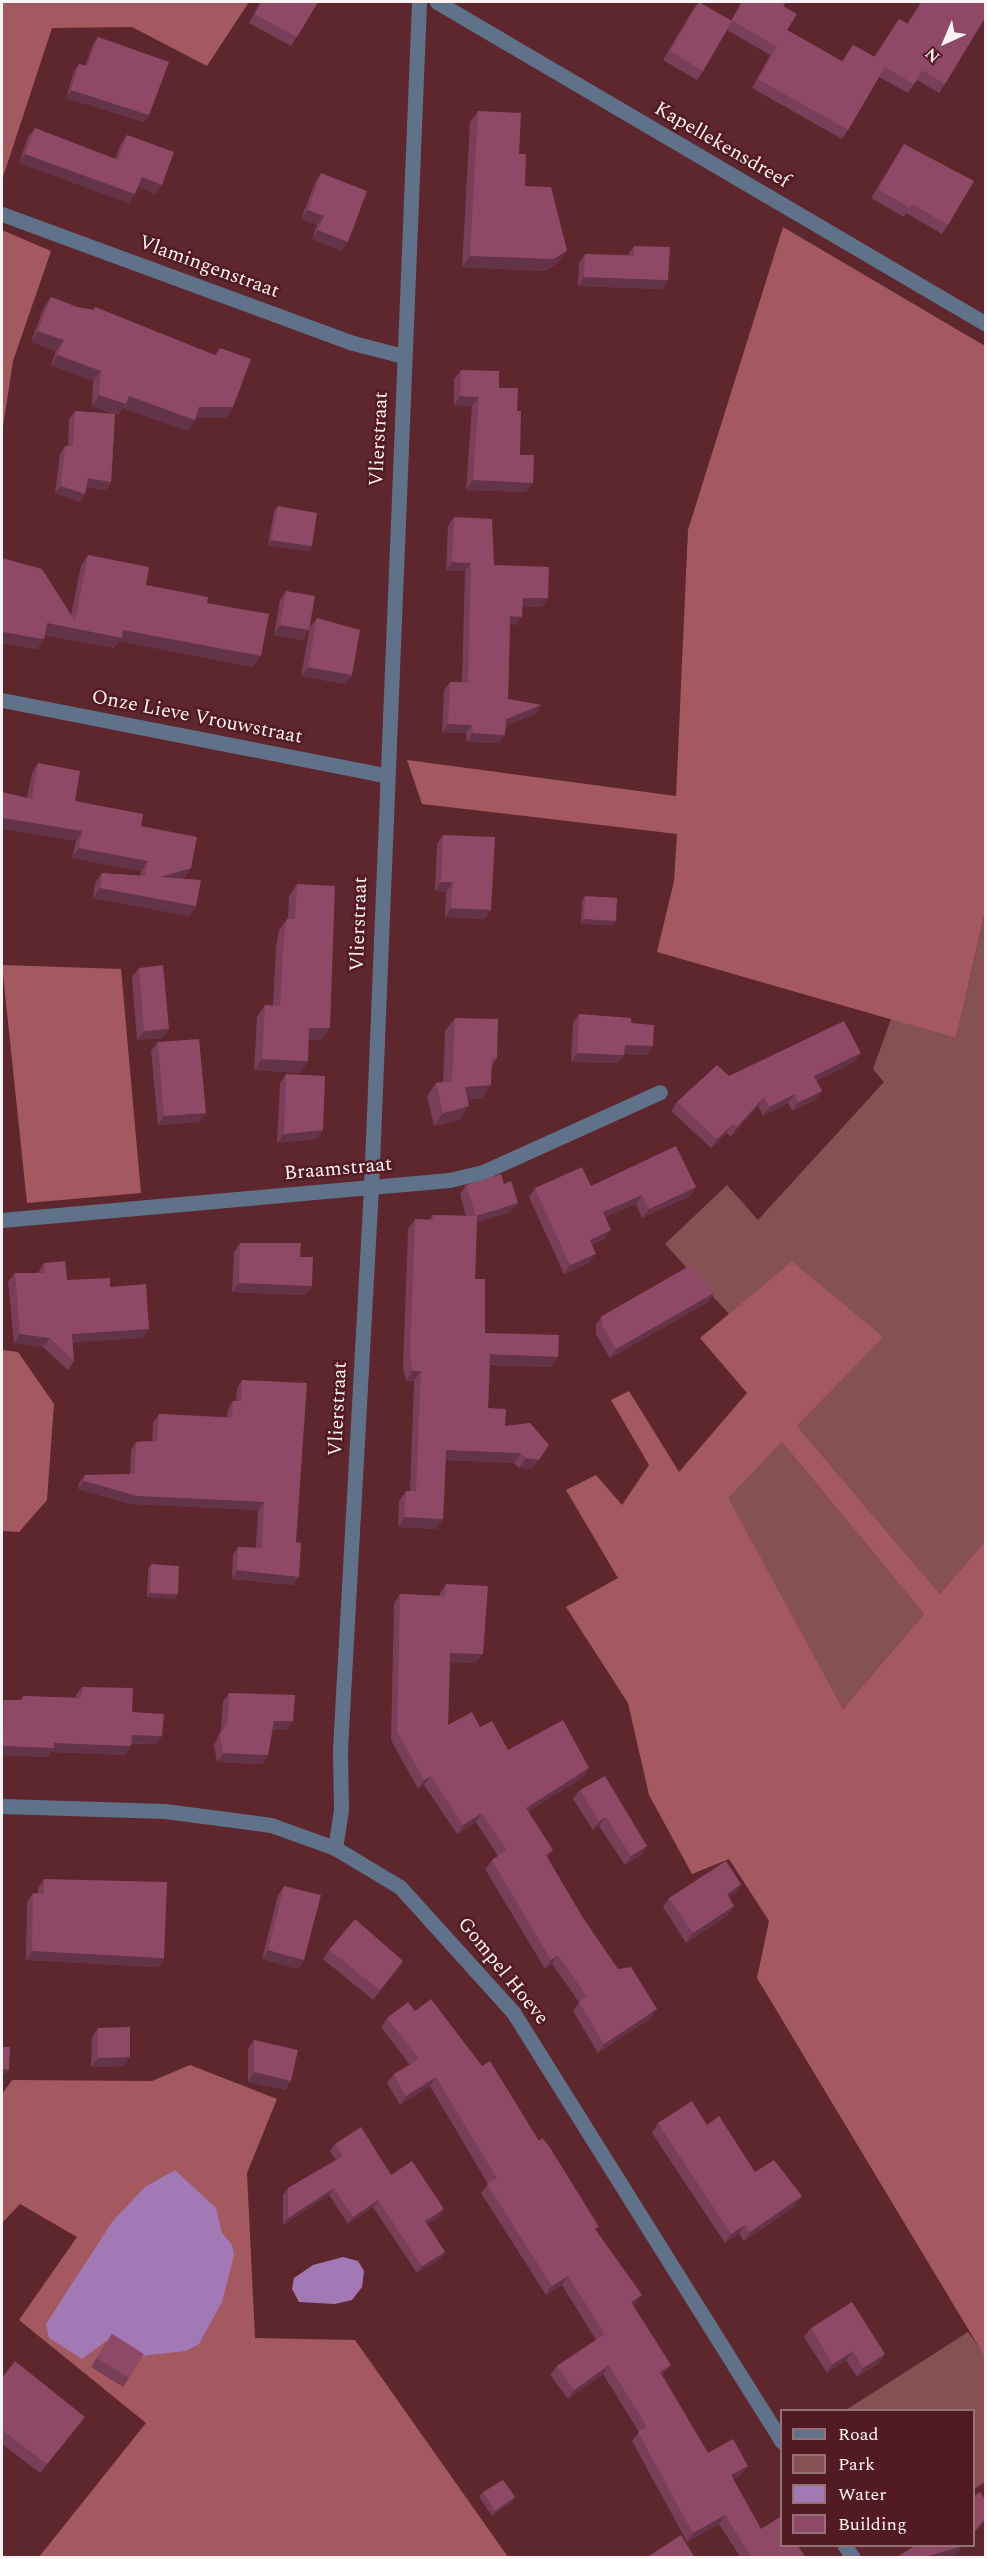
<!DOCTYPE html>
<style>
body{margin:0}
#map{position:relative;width:987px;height:2559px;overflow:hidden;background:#5e262d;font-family:Spectral,serif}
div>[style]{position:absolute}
.green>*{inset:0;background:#855155}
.forest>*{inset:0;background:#a45960}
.water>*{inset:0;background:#a279b5}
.street>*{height:15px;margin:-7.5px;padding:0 7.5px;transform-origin:7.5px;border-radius:7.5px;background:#5f728a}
.wall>*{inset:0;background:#7a3f58}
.shaded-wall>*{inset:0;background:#633347}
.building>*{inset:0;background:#8e4966}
span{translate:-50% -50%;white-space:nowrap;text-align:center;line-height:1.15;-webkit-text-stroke:5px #521b23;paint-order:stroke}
.street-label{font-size:20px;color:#faf3f3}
.frame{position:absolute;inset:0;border:3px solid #faf3f3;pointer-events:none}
.legend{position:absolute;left:780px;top:2409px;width:195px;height:138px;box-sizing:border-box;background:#521b23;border:2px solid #957176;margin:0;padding:8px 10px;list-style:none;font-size:18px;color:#faf3f3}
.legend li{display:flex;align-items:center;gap:12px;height:30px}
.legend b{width:30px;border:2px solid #957176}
.north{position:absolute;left:915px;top:12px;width:60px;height:60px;-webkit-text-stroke:4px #521b23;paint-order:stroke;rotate:224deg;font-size:16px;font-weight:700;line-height:24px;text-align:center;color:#faf3f3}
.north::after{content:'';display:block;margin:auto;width:21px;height:27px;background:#faf3f3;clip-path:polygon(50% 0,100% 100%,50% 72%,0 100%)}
</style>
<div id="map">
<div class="green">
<i style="clip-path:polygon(985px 913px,985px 1541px,940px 1594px,797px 1426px,882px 1337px,792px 1261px,729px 1314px,665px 1244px,727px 1185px,758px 1220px,884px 1082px,873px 1069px,891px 1019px,956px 1038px)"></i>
<i style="clip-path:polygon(782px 1442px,924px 1614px,843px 1709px,727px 1498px)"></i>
<i style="clip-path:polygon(968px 2332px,986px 2357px,985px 2482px,974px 2489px,974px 2410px,846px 2410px)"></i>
</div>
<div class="forest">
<i style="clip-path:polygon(2px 2px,249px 2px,207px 66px,132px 27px,52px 28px,2px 180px)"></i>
<i style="clip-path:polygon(783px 227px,985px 346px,986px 908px,956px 1038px,657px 952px,674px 881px,677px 834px,422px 804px,407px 760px,676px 796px,688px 530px)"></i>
<i style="clip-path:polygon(2px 230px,51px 251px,13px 361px,2px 433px)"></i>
<i style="clip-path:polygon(2px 965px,121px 969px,141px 1193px,27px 1203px)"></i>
<i style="clip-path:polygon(evenodd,792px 1261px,883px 1337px,797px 1426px,940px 1594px,985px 1541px,985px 2357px,757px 1978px,769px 1921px,729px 1859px,692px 1874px,649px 1795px,628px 1703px,566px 1607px,618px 1578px,566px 1490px,596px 1475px,622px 1505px,649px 1465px,611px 1400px,629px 1391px,679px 1472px,747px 1393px,700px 1338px,792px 1261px,782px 1442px,924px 1614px,843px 1709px,728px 1498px,782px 1442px)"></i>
<i style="clip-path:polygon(2px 1343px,3px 1350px,18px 1352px,54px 1404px,47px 1500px,19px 1532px,2px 1531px)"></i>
<i style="clip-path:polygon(190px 2065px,277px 2099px,247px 2173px,255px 2338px,355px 2340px,508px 2557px,39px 2557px,146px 2423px,19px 2320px,77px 2237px,20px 2204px,2px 2223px,2px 2094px,12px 2080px,152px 2081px)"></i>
</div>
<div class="water">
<i style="clip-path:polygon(175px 2170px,216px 2208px,222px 2233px,232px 2245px,234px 2255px,222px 2302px,199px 2344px,186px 2351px,141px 2356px,106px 2341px,82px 2359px,49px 2338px,46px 2324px,112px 2222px,145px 2187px)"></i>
<i style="clip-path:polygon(343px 2257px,358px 2261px,364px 2271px,362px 2287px,352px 2300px,335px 2304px,299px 2302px,292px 2289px,294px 2278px,313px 2265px)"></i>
</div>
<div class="street">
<i style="left:437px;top:2px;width:636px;rotate:30.39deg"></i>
<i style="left:2px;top:214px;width:374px;rotate:20.2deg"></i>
<i style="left:353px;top:343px;width:52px;rotate:14.6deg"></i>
<i style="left:2px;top:700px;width:390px;rotate:11.1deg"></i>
<i style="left:2px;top:1220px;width:449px;rotate:-5.1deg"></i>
<i style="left:449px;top:1180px;width:35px;rotate:-13deg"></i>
<i style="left:483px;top:1172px;width:194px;rotate:-24.3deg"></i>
<i style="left:2px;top:1806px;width:163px;rotate:1.8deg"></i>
<i style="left:165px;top:1811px;width:107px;rotate:7.5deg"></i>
<i style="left:271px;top:1825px;width:68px;rotate:19.8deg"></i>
<i style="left:335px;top:1848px;width:76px;rotate:31deg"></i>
<i style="left:400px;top:1887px;width:169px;rotate:47.9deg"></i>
<i style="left:513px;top:2012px;width:507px;rotate:57.97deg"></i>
<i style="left:335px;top:1848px;width:39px;rotate:-81deg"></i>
<i style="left:341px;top:1809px;width:60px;rotate:-91deg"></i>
<i style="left:340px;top:1749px;width:562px;rotate:-86.84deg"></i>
<i style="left:371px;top:1188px;width:1187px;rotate:-87.68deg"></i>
<i style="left:845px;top:2546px;width:14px;rotate:56deg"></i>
</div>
<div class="wall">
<i style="clip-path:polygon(260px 2px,318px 2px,291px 46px,249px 23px)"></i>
<i style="clip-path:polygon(699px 2px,731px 21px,741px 2px,786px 2px,783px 6px,787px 30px,842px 61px,853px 45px,874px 57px,899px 19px,907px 24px,921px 2px,986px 2px,945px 84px,939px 93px,917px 80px,908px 93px,879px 77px,848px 130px,842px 139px,752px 88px,770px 55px,727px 30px,703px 71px,697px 80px,663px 60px,692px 11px)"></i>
<i style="clip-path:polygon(98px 37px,149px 115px,144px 122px,66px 98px,74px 71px,79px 64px,85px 66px,93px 44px)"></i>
<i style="clip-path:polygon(478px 111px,519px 154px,525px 186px,567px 250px,559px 261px,546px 271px,462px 267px,470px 122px)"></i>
<i style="clip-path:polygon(35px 128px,115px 159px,121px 144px,127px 135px,156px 194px,138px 187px,129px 203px,19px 163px,28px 137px)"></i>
<i style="clip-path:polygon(904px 144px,948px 225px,942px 234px,906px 213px,904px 217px,871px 198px)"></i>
<i style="clip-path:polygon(321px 173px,341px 251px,312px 239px,317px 225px,301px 219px,315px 183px)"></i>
<i style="clip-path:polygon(634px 246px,668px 280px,662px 289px,578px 286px,579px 263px,585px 254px,628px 255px)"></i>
<i style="clip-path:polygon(51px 297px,77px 307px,93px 310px,95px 307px,215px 355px,220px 348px,233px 407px,226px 418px,196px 418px,188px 431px,123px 408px,118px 415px,115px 414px,111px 482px,106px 490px,86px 487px,85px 494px,80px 502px,55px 493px,60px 454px,65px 446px,68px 446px,69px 419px,75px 411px,114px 414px,92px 406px,93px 381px,51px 365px,56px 351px,31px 342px,44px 307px)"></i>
<i style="clip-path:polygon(461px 370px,499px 388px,517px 411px,520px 455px,526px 492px,466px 490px,472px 406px,454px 405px,454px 379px)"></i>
<i style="clip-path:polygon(278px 506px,312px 546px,309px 551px,268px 545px,274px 511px)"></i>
<i style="clip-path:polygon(454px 517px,494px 565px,542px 607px,522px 606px,516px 625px,510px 625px,508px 699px,541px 705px,536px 714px,506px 725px,499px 743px,467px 742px,466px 733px,442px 733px,444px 690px,450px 682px,462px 682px,465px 571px,446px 571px,448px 526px)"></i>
<i style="clip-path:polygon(88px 555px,146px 585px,207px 603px,253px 667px,119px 641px,114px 648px,45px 635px,44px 639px,37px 649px,2px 643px,71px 615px,81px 566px)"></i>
<i style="clip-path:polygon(286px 591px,303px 640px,274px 635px,280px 600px)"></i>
<i style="clip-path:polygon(317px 618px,352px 675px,345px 684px,301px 676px,310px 627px)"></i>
<i style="clip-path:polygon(38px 763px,75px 801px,141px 826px,191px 868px,184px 878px,182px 879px,196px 906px,189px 916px,93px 898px,95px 883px,102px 873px,140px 876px,141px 871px,72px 858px,76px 841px,27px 798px,32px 773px)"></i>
<i style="clip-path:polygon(443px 835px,485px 919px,445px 917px,446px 892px,435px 891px,437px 844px)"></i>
<i style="clip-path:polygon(297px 884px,321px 1040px,308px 1040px,308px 1061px,300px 1073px,254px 1070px,257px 1017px,265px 1005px,273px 1006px,276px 947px,279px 930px,287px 919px,288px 919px,289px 896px)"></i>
<i style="clip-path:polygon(585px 896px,613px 925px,581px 924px,582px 901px)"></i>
<i style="clip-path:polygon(139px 968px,163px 1038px,137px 1040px,132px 977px)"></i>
<i style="clip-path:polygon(579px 1014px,631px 1023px,647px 1055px,624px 1054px,618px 1063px,571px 1062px,573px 1023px)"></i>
<i style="clip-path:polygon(455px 1018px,497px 1058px,492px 1065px,482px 1099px,468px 1099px,460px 1120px,434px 1126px,427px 1096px,436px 1083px,443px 1082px,445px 1031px)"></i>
<i style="clip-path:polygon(158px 1042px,206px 1113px,199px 1122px,158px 1125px,151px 1051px)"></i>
<i style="clip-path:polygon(854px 1062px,816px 1081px,822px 1091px,815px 1100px,792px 1111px,788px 1103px,763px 1116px,758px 1106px,731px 1136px,726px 1133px,711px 1148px,671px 1111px,677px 1102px,729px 1076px)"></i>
<i style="clip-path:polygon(286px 1074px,323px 1130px,317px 1139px,277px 1143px,280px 1083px)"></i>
<i style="clip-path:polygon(466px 1185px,511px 1212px,477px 1222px,475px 1279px,485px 1333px,551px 1367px,490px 1365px,488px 1408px,505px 1426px,530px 1423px,532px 1469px,519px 1468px,514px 1463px,446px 1460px,443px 1519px,436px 1529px,398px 1527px,399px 1501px,406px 1491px,410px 1491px,414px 1381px,406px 1381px,403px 1367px,408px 1229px,415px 1219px,429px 1220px,433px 1215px,466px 1216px,460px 1194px)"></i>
<i style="clip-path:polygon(591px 1186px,696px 1187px,690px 1196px,642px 1218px,636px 1204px,605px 1217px,604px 1239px,592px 1245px,589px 1263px,564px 1274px,529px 1197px,535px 1188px)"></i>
<i style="clip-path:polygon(240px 1243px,300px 1257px,312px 1286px,305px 1295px,232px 1292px,234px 1252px)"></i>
<i style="clip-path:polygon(44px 1263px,67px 1280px,110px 1287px,143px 1338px,72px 1342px,74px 1361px,68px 1370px,43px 1347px,14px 1343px,8px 1282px,15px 1273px,38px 1273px)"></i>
<i style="clip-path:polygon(714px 1293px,708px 1302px,610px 1358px,596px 1334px,596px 1324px,602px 1316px)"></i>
<i style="clip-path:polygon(242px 1380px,293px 1585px,232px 1579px,233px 1555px,238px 1547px,256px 1548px,258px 1510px,131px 1504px,78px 1489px,79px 1483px,85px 1475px,130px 1474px,131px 1450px,136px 1442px,152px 1441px,153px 1423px,159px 1414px,227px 1417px,228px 1409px,233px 1401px,236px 1401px,237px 1388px)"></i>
<i style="clip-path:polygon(151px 1564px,178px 1594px,175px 1599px,147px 1597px,148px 1569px)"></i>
<i style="clip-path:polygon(446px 1584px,476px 1663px,450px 1662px,448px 1725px,480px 1727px,508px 1750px,583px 1777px,528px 1811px,547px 1858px,583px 1918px,651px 2018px,598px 2053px,573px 2011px,579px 2002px,552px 1964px,545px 1969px,485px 1869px,492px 1860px,498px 1856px,476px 1822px,457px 1834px,424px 1785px,418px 1789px,391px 1740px,394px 1603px,400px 1594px,440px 1596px,440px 1593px)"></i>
<i style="clip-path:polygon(82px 1687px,132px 1712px,162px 1736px,156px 1744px,131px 1744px,125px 1755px,51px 1752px,48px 1757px,2px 1755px,2px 1703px,4px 1700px,20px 1700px,23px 1696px,76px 1698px,76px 1695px)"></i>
<i style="clip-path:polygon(229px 1693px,293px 1721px,287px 1730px,272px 1730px,268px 1755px,262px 1764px,217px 1762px,214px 1745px,221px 1730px,223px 1702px)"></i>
<i style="clip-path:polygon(580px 1790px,647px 1846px,641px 1855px,625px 1865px,599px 1826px,593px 1830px,573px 1799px)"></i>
<i style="clip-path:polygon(44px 1879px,164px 1958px,158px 1967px,26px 1960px,27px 1902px,33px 1893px,38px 1893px,38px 1888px)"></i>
<i style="clip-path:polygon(741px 1884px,735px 1893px,729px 1897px,728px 1915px,686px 1943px,663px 1907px,669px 1898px)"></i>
<i style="clip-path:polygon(284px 1886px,304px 1960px,298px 1969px,262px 1959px,278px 1895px)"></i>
<i style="clip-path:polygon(329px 1950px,403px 1961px,373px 2000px,323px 1959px)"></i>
<i style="clip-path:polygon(415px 2011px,539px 2141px,596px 2231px,635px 2304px,633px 2306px,664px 2374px,662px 2375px,708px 2453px,741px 2475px,733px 2479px,761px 2529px,804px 2555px,802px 2558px,741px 2558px,719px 2524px,687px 2542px,632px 2441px,639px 2432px,603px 2374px,568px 2399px,550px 2375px,557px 2366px,596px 2340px,562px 2285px,546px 2295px,481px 2193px,488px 2184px,430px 2086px,400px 2105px,387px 2083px,394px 2074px,410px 2065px,381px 2027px,387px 2018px)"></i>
<i style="clip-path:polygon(98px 2028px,130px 2057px,124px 2066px,91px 2067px,92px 2037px)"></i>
<i style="clip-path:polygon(254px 2040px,291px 2081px,285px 2090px,248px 2082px,248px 2049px)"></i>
<i style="clip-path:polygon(658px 2123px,707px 2125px,755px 2172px,802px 2196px,795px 2206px,744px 2241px,739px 2234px,725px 2243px,652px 2133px)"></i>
<i style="clip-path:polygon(335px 2144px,391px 2175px,439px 2217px,427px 2224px,445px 2252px,440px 2259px,417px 2273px,373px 2207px,348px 2224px,329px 2195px,283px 2225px,283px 2195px,288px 2188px,336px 2160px,330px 2151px)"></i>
<i style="clip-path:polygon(811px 2328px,885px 2354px,879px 2363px,857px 2377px,846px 2360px,827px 2373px,804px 2337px)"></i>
<i style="clip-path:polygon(112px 2334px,129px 2378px,123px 2387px,91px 2367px)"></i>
<i style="clip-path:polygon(2px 2378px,85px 2417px,40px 2473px,2px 2444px)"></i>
<i style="clip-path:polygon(483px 2492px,515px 2497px,512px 2502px,492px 2516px,479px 2497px)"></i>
</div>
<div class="shaded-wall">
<i style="clip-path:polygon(71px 90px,149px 115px,144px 122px,66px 98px)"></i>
<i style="clip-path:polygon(25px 154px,135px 194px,129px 203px,19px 163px)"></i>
<i style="clip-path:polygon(142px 177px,162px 185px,156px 194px,135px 186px)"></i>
<i style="clip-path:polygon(308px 210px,324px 216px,317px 225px,301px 219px)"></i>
<i style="clip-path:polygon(318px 230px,348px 242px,341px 251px,312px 239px)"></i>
<i style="clip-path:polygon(567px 250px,559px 261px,546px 271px,462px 267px,470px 256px)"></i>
<i style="clip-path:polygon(584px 277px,668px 280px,662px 289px,578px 286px)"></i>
<i style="clip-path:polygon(38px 331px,64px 340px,56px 351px,31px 342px)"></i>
<i style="clip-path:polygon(58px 355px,101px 371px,93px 381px,51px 365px)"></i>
<i style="clip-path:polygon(99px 395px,129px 396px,195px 420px,188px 431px,123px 408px,118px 415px,92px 406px)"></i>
<i style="clip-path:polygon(460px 396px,479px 397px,472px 406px,454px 405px)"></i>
<i style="clip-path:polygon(199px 407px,233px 407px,226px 418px,191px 418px)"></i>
<i style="clip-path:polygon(88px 478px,111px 482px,106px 490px,82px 486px)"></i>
<i style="clip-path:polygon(473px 480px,533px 483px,526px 492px,466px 490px)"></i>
<i style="clip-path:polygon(61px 486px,85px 494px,80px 502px,55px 493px)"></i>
<i style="clip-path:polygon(271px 540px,312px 546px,309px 551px,268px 545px)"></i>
<i style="clip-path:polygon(452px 562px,471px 563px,465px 571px,446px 571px)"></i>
<i style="clip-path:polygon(523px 598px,548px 598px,542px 607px,517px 606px)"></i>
<i style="clip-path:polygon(510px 616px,522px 617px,516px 625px,504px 625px)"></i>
<i style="clip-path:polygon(47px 623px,123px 630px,261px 656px,253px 667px,119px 641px,114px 648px,40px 634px)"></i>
<i style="clip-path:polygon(280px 625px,309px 630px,303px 640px,274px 635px)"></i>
<i style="clip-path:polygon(2px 632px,44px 639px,37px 649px,2px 643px)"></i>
<i style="clip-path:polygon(308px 667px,352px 675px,345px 684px,301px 676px)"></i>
<i style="clip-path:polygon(541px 705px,536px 714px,500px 727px,506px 719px)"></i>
<i style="clip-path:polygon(448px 724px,472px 725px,466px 733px,442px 733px)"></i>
<i style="clip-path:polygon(473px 733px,505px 735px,499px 743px,467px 742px)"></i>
<i style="clip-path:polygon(2px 818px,82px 831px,76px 841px,2px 829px)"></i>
<i style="clip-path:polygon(79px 848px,148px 861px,141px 871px,72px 858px)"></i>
<i style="clip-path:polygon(191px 868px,184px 878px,154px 887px,160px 877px)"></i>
<i style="clip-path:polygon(441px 882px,453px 882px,446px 892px,435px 891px)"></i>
<i style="clip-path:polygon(100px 888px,196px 906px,189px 916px,93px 898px)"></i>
<i style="clip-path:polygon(451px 908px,491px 910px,485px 919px,445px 917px)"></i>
<i style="clip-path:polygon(584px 919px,616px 921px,613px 925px,581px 924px)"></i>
<i style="clip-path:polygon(309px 1028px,330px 1028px,321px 1040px,300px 1040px)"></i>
<i style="clip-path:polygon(169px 1029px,163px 1038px,137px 1040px,144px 1031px)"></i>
<i style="clip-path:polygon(625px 1045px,653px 1046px,647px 1055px,619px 1054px)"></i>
<i style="clip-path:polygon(577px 1053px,624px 1055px,618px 1063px,571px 1062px)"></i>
<i style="clip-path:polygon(861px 1053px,854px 1062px,807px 1085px,814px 1076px)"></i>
<i style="clip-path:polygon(262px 1059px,308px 1061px,300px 1073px,254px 1070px)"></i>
<i style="clip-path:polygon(491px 1085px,482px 1099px,456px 1100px,465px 1087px)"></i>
<i style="clip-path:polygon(822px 1091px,815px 1100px,792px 1111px,799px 1102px)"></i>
<i style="clip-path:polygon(795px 1094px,788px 1103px,763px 1116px,769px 1107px)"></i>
<i style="clip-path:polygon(764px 1097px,758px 1106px,731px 1136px,737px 1127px)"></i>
<i style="clip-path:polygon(469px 1106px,460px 1120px,434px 1126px,443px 1113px)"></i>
<i style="clip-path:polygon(206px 1113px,199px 1122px,158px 1125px,164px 1116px)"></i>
<i style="clip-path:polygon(733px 1124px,726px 1133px,711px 1148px,717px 1139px)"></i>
<i style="clip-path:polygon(323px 1130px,317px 1139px,277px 1143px,284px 1134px)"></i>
<i style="clip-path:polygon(696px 1187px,690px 1196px,642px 1218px,649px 1209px)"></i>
<i style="clip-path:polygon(642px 1195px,636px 1204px,596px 1221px,603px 1212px)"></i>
<i style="clip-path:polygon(518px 1203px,511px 1212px,469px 1225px,476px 1216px)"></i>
<i style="clip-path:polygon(611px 1230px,604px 1239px,583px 1249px,590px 1240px)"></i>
<i style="clip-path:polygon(596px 1254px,589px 1263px,564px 1274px,570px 1265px)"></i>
<i style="clip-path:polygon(239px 1283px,312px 1286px,305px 1295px,232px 1292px)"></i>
<i style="clip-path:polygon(714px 1293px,708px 1302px,610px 1358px,616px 1349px)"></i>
<i style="clip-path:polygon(149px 1329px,143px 1338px,65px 1343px,72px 1334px)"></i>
<i style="clip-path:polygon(20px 1334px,50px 1338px,43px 1347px,14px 1343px)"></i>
<i style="clip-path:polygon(490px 1354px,558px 1357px,551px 1367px,483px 1364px)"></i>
<i style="clip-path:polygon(413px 1371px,421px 1371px,414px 1381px,406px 1381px)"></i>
<i style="clip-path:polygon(446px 1450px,521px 1453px,514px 1463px,439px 1460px)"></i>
<i style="clip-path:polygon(526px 1458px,539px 1460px,532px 1469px,519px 1468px)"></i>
<i style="clip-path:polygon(84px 1481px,264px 1502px,258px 1510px,131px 1504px,78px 1489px)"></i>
<i style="clip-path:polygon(404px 1517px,443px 1519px,436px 1529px,398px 1527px)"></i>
<i style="clip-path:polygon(237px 1570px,299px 1577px,293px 1585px,232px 1579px)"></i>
<i style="clip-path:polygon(150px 1593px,178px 1594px,175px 1599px,147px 1597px)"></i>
<i style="clip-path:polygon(450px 1653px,483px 1654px,476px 1663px,444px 1662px)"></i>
<i style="clip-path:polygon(274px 1721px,293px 1721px,287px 1730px,267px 1730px)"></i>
<i style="clip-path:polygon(132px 1735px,162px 1736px,156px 1744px,125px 1743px)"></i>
<i style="clip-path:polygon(54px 1743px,131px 1746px,125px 1755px,51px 1752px,48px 1757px,2px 1755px,2px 1748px,3px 1746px)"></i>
<i style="clip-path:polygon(223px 1753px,268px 1755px,262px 1764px,217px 1762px)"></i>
<i style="clip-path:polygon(589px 1768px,583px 1777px,520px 1817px,526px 1808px)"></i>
<i style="clip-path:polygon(431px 1776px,424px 1785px,418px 1789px,424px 1780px)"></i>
<i style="clip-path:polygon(482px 1813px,476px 1822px,457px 1834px,463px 1825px)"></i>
<i style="clip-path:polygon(606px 1817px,599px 1826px,593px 1830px,599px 1821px)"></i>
<i style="clip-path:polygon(647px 1846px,641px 1855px,625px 1865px,631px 1856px)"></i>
<i style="clip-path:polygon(553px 1850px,547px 1859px,546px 1855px)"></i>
<i style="clip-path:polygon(741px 1884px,735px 1893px,720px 1903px,727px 1894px)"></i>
<i style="clip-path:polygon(734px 1906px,728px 1915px,686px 1943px,693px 1933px)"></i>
<i style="clip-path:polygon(268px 1950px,304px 1960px,298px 1969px,262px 1959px)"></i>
<i style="clip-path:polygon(32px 1951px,164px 1958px,158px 1967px,26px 1960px)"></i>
<i style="clip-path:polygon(558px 1955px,552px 1964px,545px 1969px,551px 1960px)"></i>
<i style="clip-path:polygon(403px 1961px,397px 1971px,373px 2000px,380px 1990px)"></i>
<i style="clip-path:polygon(657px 2009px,651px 2018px,598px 2053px,604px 2044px)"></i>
<i style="clip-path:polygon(130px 2057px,124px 2066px,91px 2067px,98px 2058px)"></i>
<i style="clip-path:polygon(2px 2069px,9px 2070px,6px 2074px,2px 2074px)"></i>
<i style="clip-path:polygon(254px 2072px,291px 2081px,285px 2090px,248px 2082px)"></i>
<i style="clip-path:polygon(436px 2077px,430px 2086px,400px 2105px,406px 2096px)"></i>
<i style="clip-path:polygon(334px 2188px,329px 2195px,283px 2225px,288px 2218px)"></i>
<i style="clip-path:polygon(802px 2196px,795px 2206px,744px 2241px,750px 2232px)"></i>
<i style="clip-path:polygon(378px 2200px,373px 2207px,348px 2224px,353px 2217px)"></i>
<i style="clip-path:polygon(444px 2209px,439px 2217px,420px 2229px,425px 2221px)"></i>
<i style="clip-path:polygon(745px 2225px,739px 2234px,725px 2243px,731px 2234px)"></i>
<i style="clip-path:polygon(445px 2252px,440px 2259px,417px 2273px,422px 2266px)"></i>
<i style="clip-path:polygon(568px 2276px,562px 2285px,546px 2295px,552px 2286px)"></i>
<i style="clip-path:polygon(642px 2295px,635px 2304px,624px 2311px,631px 2302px)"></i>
<i style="clip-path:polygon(853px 2351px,846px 2360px,827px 2373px,833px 2364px)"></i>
<i style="clip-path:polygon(885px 2354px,879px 2363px,857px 2377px,863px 2368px)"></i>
<i style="clip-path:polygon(609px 2365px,603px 2374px,568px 2399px,574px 2390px)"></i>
<i style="clip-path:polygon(671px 2365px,664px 2374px,654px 2381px,660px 2372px)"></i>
<i style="clip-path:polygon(748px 2466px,741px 2475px,725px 2484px,731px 2475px)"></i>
<i style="clip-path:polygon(515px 2497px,512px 2502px,492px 2516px,495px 2511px)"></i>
<i style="clip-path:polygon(725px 2515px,719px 2524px,687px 2542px,693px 2533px)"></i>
<i style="clip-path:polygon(986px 2518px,986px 2520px,974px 2533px,974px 2532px)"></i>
<i style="clip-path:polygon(962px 2546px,963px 2546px,954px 2557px,950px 2558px,921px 2558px)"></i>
</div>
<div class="building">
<i style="clip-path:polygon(262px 2px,318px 2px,297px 37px,255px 14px)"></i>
<i style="clip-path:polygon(699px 2px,732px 21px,703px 71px,670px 51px)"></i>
<i style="clip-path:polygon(743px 2px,786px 2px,783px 6px,797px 14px,787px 30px,843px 62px,853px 45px,875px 57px,899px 19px,908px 24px,922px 2px,986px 2px,986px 16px,945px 84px,922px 70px,914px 84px,885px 67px,848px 130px,758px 79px,777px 47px,732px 20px)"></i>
<i style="clip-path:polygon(98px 37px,169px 62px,149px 115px,71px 90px,79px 64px,87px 66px)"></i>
<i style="clip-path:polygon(478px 111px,521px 113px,519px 154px,526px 154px,525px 186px,551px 187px,567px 250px,554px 259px,470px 256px)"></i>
<i style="clip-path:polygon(35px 128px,118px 160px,127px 135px,174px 152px,162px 185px,142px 177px,135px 194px,25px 154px)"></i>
<i style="clip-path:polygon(904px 144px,974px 181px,948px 225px,912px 204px,910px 208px,878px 189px)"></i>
<i style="clip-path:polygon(321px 173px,367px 191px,348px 242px,318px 230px,324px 216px,308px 210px)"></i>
<i style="clip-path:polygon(634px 246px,670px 247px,668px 280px,584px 277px,585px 254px,634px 256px)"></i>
<i style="clip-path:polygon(51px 297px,77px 307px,94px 310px,95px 307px,217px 356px,220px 348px,251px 359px,233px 407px,199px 407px,195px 420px,129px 396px,126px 404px,99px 395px,101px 371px,58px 355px,64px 340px,38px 331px)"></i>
<i style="clip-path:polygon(461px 370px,499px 371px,499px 388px,518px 388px,517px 411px,521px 411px,520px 455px,534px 455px,533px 483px,473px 480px,479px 397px,460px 396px)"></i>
<i style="clip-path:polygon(75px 411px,115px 414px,111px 482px,88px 478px,85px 494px,61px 486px,65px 446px,73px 446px)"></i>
<i style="clip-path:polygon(278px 506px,317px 513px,312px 546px,271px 540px)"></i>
<i style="clip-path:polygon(454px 517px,492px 519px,494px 565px,549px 567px,548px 598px,523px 598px,522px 617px,510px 616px,508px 699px,541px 705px,506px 719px,505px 735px,473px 733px,472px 725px,448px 724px,450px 682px,468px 683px,471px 563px,452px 562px)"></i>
<i style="clip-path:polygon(88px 555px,149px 567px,146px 585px,208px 597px,207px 603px,269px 614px,261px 656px,123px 630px,122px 638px,47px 623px,44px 639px,2px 632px,2px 558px,42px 569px,75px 621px)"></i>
<i style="clip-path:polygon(286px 591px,315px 596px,309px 630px,280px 625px)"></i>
<i style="clip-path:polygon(317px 618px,360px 630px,352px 675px,308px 667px)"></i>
<i style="clip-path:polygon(38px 763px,80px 771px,75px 801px,143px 814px,141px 826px,197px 837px,191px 868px,160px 877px,201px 880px,196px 906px,100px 888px,102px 873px,145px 876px,148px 861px,79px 848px,82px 831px,2px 818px,2px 821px,2px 792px,32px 799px)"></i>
<i style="clip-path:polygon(443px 835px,495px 837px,491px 910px,451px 908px,453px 882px,441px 882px)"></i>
<i style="clip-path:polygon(297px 884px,335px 886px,330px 1028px,309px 1028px,308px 1061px,262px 1059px,265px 1005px,280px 1006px,284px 935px,287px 919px,295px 919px)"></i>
<i style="clip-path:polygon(585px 896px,617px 898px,616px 921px,584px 919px)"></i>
<i style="clip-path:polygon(163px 965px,169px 1029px,144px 1031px,139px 968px)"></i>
<i style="clip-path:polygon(579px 1014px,631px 1018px,631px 1023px,654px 1025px,653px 1046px,625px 1045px,624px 1055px,577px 1053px)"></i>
<i style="clip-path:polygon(455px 1018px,498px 1019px,497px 1058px,492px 1058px,491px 1085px,465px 1087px,469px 1106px,443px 1113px,436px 1083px,452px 1082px)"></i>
<i style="clip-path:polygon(844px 1021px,861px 1053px,814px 1076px,822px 1091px,799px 1102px,795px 1094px,769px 1107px,764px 1097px,737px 1127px,733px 1124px,717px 1139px,677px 1102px,717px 1065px,729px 1076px)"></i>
<i style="clip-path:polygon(199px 1039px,206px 1113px,164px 1116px,158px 1042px)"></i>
<i style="clip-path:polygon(286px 1074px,325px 1076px,323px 1130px,284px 1134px)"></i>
<i style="clip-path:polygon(676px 1146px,696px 1187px,649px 1209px,642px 1195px,603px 1212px,611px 1230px,590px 1240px,596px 1254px,570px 1265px,535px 1188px,582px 1167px,591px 1186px)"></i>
<i style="clip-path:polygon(501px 1174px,504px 1184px,511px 1181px,518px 1203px,476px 1216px,466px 1185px)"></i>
<i style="clip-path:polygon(433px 1215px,477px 1216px,475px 1279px,485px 1279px,485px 1333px,559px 1335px,558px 1357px,490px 1354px,488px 1408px,506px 1409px,505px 1426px,530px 1423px,549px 1445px,539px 1460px,526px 1458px,521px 1453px,446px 1450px,443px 1519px,404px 1517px,406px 1491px,416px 1491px,421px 1371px,413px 1371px,410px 1357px,415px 1219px,433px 1220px)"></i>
<i style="clip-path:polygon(240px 1243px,301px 1243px,300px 1257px,313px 1257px,312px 1286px,239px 1283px)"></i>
<i style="clip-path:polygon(65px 1261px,67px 1280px,110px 1278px,110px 1287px,146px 1284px,149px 1329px,72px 1334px,74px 1361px,50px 1338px,20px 1334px,15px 1273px,45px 1273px,44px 1263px)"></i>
<i style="clip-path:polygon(691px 1265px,714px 1293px,616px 1349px,602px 1325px,602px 1316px)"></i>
<i style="clip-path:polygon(242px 1380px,307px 1383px,296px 1542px,301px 1543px,299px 1577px,237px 1570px,238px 1547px,262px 1548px,264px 1502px,137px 1496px,84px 1481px,85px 1475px,135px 1474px,136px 1442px,157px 1441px,159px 1414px,232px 1418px,233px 1401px,241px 1401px)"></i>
<i style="clip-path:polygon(151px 1564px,179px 1566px,178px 1594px,150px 1593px)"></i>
<i style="clip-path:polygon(446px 1584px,488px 1586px,483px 1654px,450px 1653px,448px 1725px,472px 1712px,480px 1727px,492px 1721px,508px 1750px,563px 1720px,589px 1768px,526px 1808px,553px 1850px,546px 1855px,583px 1918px,618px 1969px,631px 1967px,657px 2009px,604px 2044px,579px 2002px,587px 1996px,558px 1955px,551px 1960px,492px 1860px,507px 1850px,482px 1813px,463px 1825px,431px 1776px,424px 1780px,397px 1731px,400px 1594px,445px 1596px)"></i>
<i style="clip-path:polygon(82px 1687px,133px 1688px,132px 1712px,164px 1714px,162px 1736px,132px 1735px,131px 1746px,54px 1743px,54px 1748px,3px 1746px,4px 1700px,23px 1700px,23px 1696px,81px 1698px)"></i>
<i style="clip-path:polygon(229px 1693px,295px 1695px,293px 1721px,274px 1721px,268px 1755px,223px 1753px,220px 1736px,228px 1721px)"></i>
<i style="clip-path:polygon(605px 1776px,647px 1846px,631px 1856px,606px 1817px,599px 1821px,580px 1790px)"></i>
<i style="clip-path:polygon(726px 1861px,741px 1884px,727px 1894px,734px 1906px,693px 1933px,669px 1898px)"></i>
<i style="clip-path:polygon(44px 1879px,167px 1882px,164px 1958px,32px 1951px,33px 1893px,44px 1894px)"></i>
<i style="clip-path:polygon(284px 1886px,321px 1895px,304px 1960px,268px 1950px)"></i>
<i style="clip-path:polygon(355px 1919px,403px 1961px,380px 1990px,329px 1950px)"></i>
<i style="clip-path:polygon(431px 1999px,482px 2066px,490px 2061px,539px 2141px,542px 2138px,549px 2146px,599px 2227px,595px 2229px,642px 2295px,631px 2302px,671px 2365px,660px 2372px,708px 2453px,733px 2439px,748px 2466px,731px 2475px,761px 2529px,780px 2517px,782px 2519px,782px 2546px,798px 2546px,804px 2555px,799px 2558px,752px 2558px,725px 2515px,693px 2533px,638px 2432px,647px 2427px,609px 2365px,574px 2390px,557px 2366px,605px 2334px,568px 2276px,552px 2286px,487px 2184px,497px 2178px,436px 2077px,406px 2096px,394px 2074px,419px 2059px,387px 2018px,408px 2002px,415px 2011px)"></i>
<i style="clip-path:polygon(130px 2027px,130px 2057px,98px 2058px,98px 2028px)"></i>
<i style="clip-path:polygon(254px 2040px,298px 2050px,291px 2081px,254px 2072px)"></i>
<i style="clip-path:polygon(2px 2047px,10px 2047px,9px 2070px,2px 2069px)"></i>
<i style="clip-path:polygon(692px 2101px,707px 2125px,719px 2116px,755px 2172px,774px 2160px,802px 2196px,750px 2232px,745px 2225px,731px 2234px,658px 2123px)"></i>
<i style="clip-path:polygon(361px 2127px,391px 2175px,412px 2161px,444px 2209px,425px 2221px,445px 2252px,422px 2266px,378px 2200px,353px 2217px,334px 2188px,288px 2218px,288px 2188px,343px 2156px,335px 2144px)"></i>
<i style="clip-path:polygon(852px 2302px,885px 2354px,863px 2368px,853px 2351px,833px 2364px,811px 2328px)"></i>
<i style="clip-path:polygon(112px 2334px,144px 2354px,129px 2378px,97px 2358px)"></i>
<i style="clip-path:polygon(15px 2361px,85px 2417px,47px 2464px,2px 2430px,2px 2378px)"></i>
<i style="clip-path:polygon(503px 2480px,515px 2497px,495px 2511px,483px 2492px)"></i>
<i style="clip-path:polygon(980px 2492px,986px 2501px,986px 2518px,974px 2532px,974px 2496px)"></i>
<i style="clip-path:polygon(681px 2535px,695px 2558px,646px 2558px)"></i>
<i style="clip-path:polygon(915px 2546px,962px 2546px,960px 2547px,921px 2558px,895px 2558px)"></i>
</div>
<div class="street-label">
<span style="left:722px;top:145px;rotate:30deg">Kapellekensdreef</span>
<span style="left:209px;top:267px;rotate:20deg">Vlamingenstraat</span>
<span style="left:379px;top:439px;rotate:-87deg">Vlierstraat</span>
<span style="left:197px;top:717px;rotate:11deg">Onze Lieve Vrouwstraat</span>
<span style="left:359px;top:924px;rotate:-88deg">Vlierstraat</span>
<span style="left:338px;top:1169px;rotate:-5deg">Braamstraat</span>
<span style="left:338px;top:1409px;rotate:-87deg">Vlierstraat</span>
<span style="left:503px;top:1971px;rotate:51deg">Gompel Hoeve</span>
</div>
<div class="frame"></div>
<ul class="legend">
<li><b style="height:8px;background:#5f728a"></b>Road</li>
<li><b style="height:16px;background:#855155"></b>Park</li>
<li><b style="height:16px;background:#a279b5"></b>Water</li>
<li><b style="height:16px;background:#8e4966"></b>Building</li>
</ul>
<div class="north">N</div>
</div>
